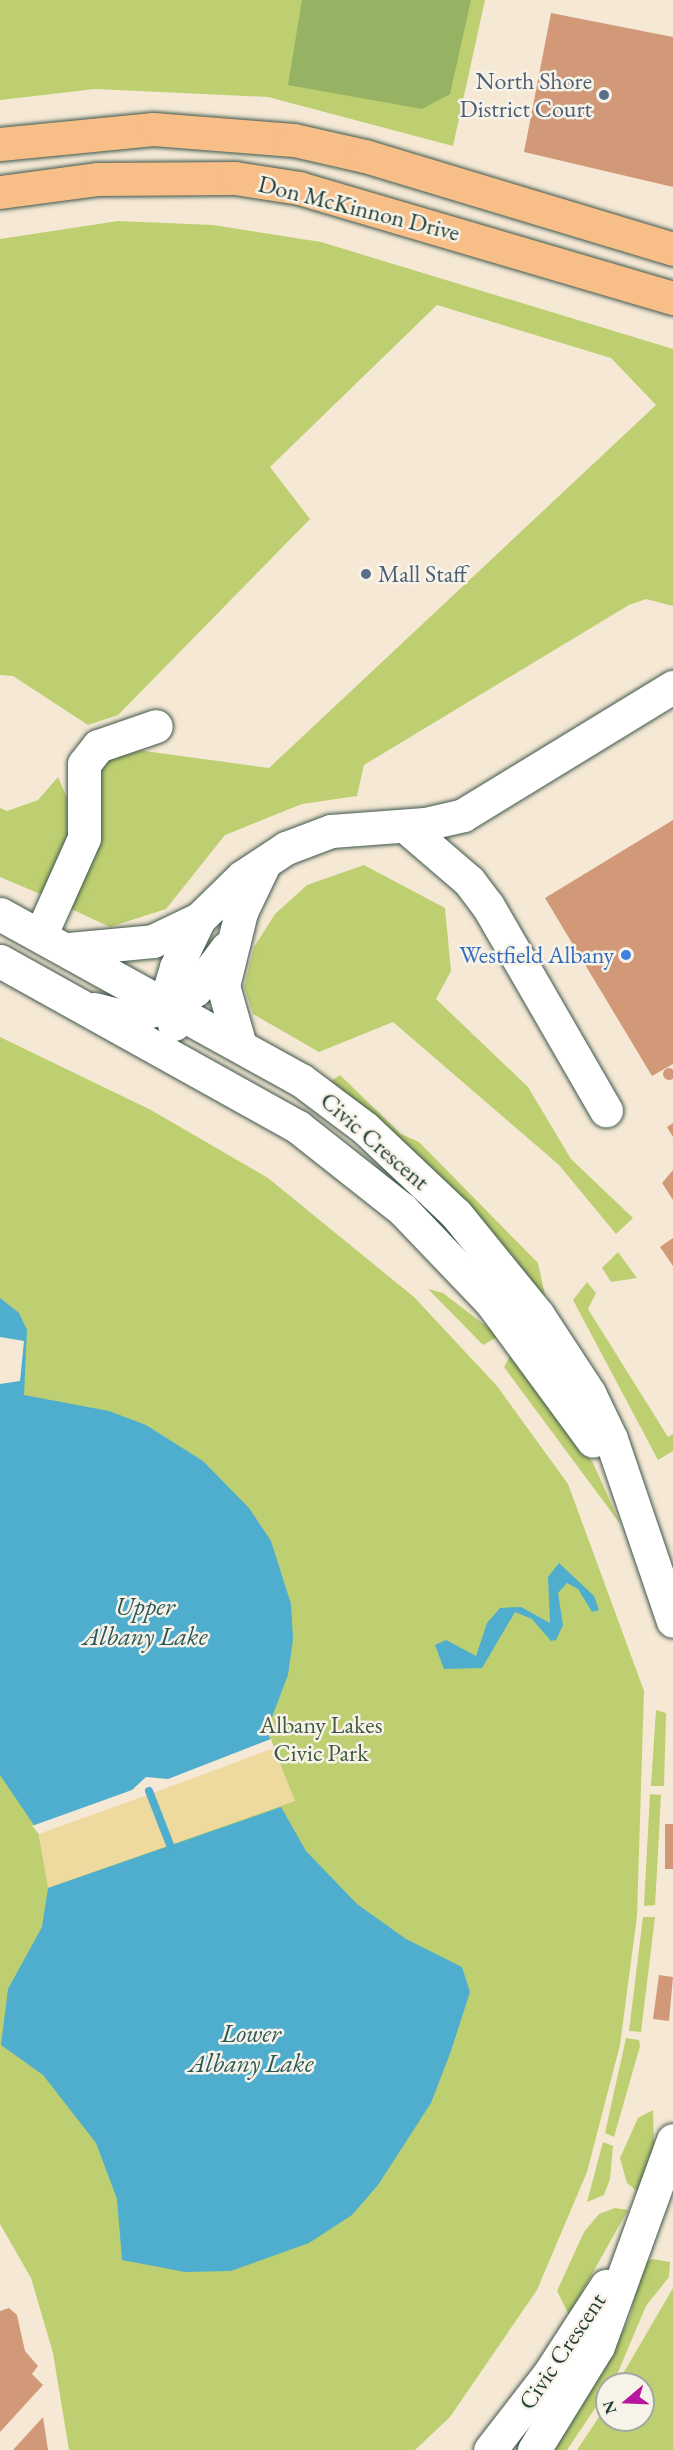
<!DOCTYPE html>
<style>
body{margin:0}
#map{position:relative;width:673px;height:2450px;overflow:hidden;background:#f5e9d5;font-family:"EB Garamond",serif}
div>[style]{position:absolute}
.green>*{inset:0;background:#becf71}
.forest>*{inset:0;background:#96b263}
.sand>*{inset:0;background:#eeda9e}
.water>*{inset:0;background:#4fadce}
.pier>*{inset:0;background:#f5e9d5}
.stream>*{height:8px;margin:-4px;padding:0 4px;transform-origin:4px;border-radius:4px;background:#4fadce}
.building>*{inset:0;background:#d29979}
.round{border-radius:50%}
.roads{filter:drop-shadow(0 0 2px #3f574c) drop-shadow(0 0 2px #3f574c)}
.minor>*{height:33px;margin:-16.5px;padding:0 16.5px;transform-origin:16.5px;border-radius:16.5px;background:#fff}
.major>*{height:33px;margin:-16.5px;padding:0 16.5px;transform-origin:16.5px;border-radius:16.5px;background:#f7be87}
.dots>*{width:16px;height:16px;translate:-50% -50%;box-sizing:border-box;border:3px solid #f7f3e8;border-radius:50%}
span{translate:-50% -50%;white-space:nowrap;text-align:center;line-height:1.15;-webkit-text-stroke:5px #f7f3e8;paint-order:stroke}
.service-label{font-size:24px;color:#4e5e75}
.right{translate:-100% -50%;text-align:right}
.left{translate:0 -50%;text-align:left}
.street-label{font-size:24px;color:#1f3d34}
.shop-label{font-size:24px;color:#366cbe}
.park-label{font-size:24px;color:#3f5a40}
.water-label{font-size:26px;color:#2b595a;font-style:italic}
.north{position:absolute;left:595px;top:2372px;width:60px;height:60px;box-sizing:border-box;background:#f7f3e8;border:2px solid #a1aaa0;border-radius:50%;rotate:251deg;font-size:16px;font-weight:700;line-height:24px;text-align:center;color:#1f3d34}
.north::after{content:'';display:block;margin:auto;width:21px;height:27px;background:#b5179e;clip-path:polygon(50% 0,100% 100%,50% 72%,0 100%)}
</style>
<div id="map">
<div class="green">
<i style="clip-path:polygon(0 0,485px 0,453px 146px,268px 97px,95px 89px,0 100px)"></i>
<i style="clip-path:polygon(118px 221px,213px 225px,321px 242px,673px 349px,673px 606px,646px 599px,629px 605px,364px 765px,357px 796px,302px 804px,225px 835px,166px 909px,110px 927px,69px 908px,100px 758px,130px 749px,269px 768px,656px 405px,611px 358px,437px 305px,270px 467px,310px 519px,118px 715px,88px 725px,13px 676px,0 675px,0 239px)"></i>
<i style="clip-path:polygon(58px 777px,67px 798px,69px 844px,52px 899px,0 877px,0 808px,7px 811px,38px 800px)"></i>
<i style="clip-path:polygon(364px 865px,445px 908px,451px 971px,436px 999px,528px 1087px,571px 1159px,633px 1218px,616px 1234px,559px 1165px,393px 1022px,319px 1052px,253px 1014px,244px 987px,254px 947px,275px 914px,307px 885px)"></i>
<i style="clip-path:polygon(0 1037px,151px 1110px,268px 1178px,414px 1297px,497px 1386px,568px 1484px,644px 1691px,637px 1916px,620px 2045px,587px 2172px,537px 2290px,450px 2417px,415px 2450px,69px 2450px,53px 2353px,31px 2278px,0 2224px)"></i>
<i style="clip-path:polygon(340px 1075px,401px 1134px,419px 1142px,538px 1263px,545px 1295px,537px 1301px,368px 1112px,331px 1081px)"></i>
<i style="clip-path:polygon(618px 1252px,637px 1278px,611px 1282px,602px 1268px)"></i>
<i style="clip-path:polygon(587px 1282px,596px 1293px,588px 1309px,668px 1437px,673px 1434px,673px 1451px,658px 1460px,573px 1300px)"></i>
<i style="clip-path:polygon(428px 1289px,443px 1293px,499px 1336px,483px 1345px)"></i>
<i style="clip-path:polygon(514px 1349px,593px 1463px,621px 1525px,504px 1367px)"></i>
<i style="clip-path:polygon(656px 1710px,666px 1713px,664px 1786px,651px 1786px)"></i>
<i style="clip-path:polygon(650px 1794px,661px 1795px,657px 1870px,655px 1905px,644px 1906px)"></i>
<i style="clip-path:polygon(643px 1917px,655px 1917px,641px 2032px,629px 2031px)"></i>
<i style="clip-path:polygon(626px 2038px,639px 2040px,640px 2046px,614px 2137px,605px 2133px)"></i>
<i style="clip-path:polygon(653px 2110px,654px 2144px,638px 2192px,627px 2183px,620px 2158px,638px 2118px)"></i>
<i style="clip-path:polygon(603px 2142px,613px 2146px,610px 2179px,604px 2195px,587px 2202px)"></i>
<i style="clip-path:polygon(615px 2208px,628px 2210px,569px 2315px,557px 2291px,584px 2232px,599px 2214px)"></i>
<i style="clip-path:polygon(652px 2259px,670px 2262px,669px 2277px,646px 2306px,616px 2377px,567px 2450px,552px 2450px,609px 2359px,630px 2316px,643px 2264px)"></i>
<i style="clip-path:polygon(673px 2288px,673px 2450px,577px 2450px,607px 2405px,607px 2420px,643px 2420px,643px 2384px,617px 2384px)"></i>
</div>
<div class="forest">
<i style="clip-path:polygon(302px 0,471px 0,450px 94px,422px 109px,288px 85px)"></i>
</div>
<div class="sand">
<i style="clip-path:polygon(273px 1746px,295px 1801px,48px 1888px,38px 1831px)"></i>
</div>
<div class="water">
<i style="clip-path:polygon(0 1298px,19px 1313px,27px 1330px,24px 1395px,109px 1411px,146px 1425px,203px 1461px,249px 1508px,271px 1541px,291px 1604px,293px 1639px,288px 1675px,267px 1730px,271px 1742px,38px 1831px,0 1775px)"></i>
<i style="clip-path:polygon(559px 1563px,594px 1596px,599px 1610px,592px 1612px,578px 1589px,567px 1583px,558px 1593px,563px 1625px,556px 1640px,551px 1641px,532px 1619px,515px 1612px,482px 1668px,444px 1669px,435px 1645px,446px 1640px,476px 1656px,487px 1623px,500px 1608px,521px 1607px,550px 1623px,548px 1577px)"></i>
<i style="clip-path:polygon(281px 1807px,306px 1851px,357px 1904px,406px 1939px,462px 1967px,470px 1992px,451px 2051px,431px 2103px,378px 2185px,352px 2215px,309px 2243px,231px 2271px,185px 2272px,122px 2260px,117px 2199px,96px 2143px,43px 2075px,1px 2045px,8px 1989px,42px 1927px,48px 1888px)"></i>
</div>
<div class="pier">
<i style="clip-path:polygon(0 1337px,24px 1341px,20px 1381px,0 1384px)"></i>
<i style="clip-path:polygon(271px 1739px,274px 1748px,150px 1794px,39px 1834px,32px 1826px,132px 1790px,146px 1777px,168px 1779px)"></i>
</div>
<div class="stream">
<i style="left:149px;top:1791px;width:58px;rotate:68.7deg"></i>
</div>
<div class="building">
<i style="clip-path:polygon(551px 13px,673px 37px,673px 187px,524px 152px)"></i>
<i style="clip-path:polygon(673px 820px,673px 1064px,652px 1076px,545px 898px)"></i>
<i class="round" style="left:663px;top:1068px;width:12px;height:12px"></i>
<i style="clip-path:polygon(673px 1123px,673px 1137px,667px 1127px)"></i>
<i style="clip-path:polygon(673px 1170px,673px 1200px,662px 1183px)"></i>
<i style="clip-path:polygon(673px 1238px,673px 1266px,660px 1247px)"></i>
<i style="clip-path:polygon(665px 1824px,673px 1824px,673px 1869px,665px 1869px)"></i>
<i style="clip-path:polygon(659px 1975px,673px 1977px,669px 2021px,653px 2019px)"></i>
<i style="clip-path:polygon(9px 2308px,17px 2315px,25px 2351px,38px 2366px,32px 2374px,43px 2385px,0 2432px,0 2311px)"></i>
<i style="clip-path:polygon(43px 2417px,48px 2450px,13px 2450px)"></i>
</div>
<div class="roads">
<div class="minor">
<i style="left:405px;top:826px;width:84px;rotate:40.7deg"></i>
<i style="left:469px;top:881px;width:31px;rotate:53deg"></i>
<i style="left:488px;top:906px;width:236px;rotate:60deg"></i>
<i style="left:0;top:914px;width:344px;rotate:28.9deg"></i>
<i style="left:301px;top:1080px;width:80px;rotate:36.9deg"></i>
<i style="left:365px;top:1128px;width:125px;rotate:43.4deg"></i>
<i style="left:456px;top:1214px;width:130px;rotate:50.9deg"></i>
<i style="left:538px;top:1315px;width:93px;rotate:56.8deg"></i>
<i style="left:589px;top:1393px;width:51px;rotate:64.4deg"></i>
<i style="left:611px;top:1439px;width:192px;rotate:71.2deg"></i>
<i style="left:41px;top:934px;width:105px;rotate:-65.9deg"></i>
<i style="left:84px;top:838px;width:74px;rotate:-90deg"></i>
<i style="left:84px;top:764px;width:23px;rotate:-52deg"></i>
<i style="left:98px;top:746px;width:61px;rotate:-19deg"></i>
<i style="left:69px;top:949px;width:84px;rotate:-5.4deg"></i>
<i style="left:153px;top:941px;width:51px;rotate:-25.6deg"></i>
<i style="left:0;top:961px;width:341px;rotate:29.1deg"></i>
<i style="left:298px;top:1127px;width:132px;rotate:38.3deg"></i>
<i style="left:402px;top:1209px;width:129px;rotate:46.3deg"></i>
<i style="left:491px;top:1302px;width:172px;rotate:53.7deg"></i>
<i style="left:94px;top:1009px;width:32px;rotate:14deg"></i>
<i style="left:125px;top:1017px;width:47px;rotate:-13.4deg"></i>
<i style="left:171px;top:1006px;width:29px;rotate:-34deg"></i>
<i style="left:195px;top:990px;width:53px;rotate:-52.7deg"></i>
<i style="left:174px;top:1024px;width:37px;rotate:-96deg"></i>
<i style="left:170px;top:987px;width:21px;rotate:-73deg"></i>
<i style="left:176px;top:967px;width:53px;rotate:-64.4deg"></i>
<i style="left:199px;top:919px;width:60px;rotate:-44.3deg"></i>
<i style="left:242px;top:877px;width:53px;rotate:-33.4deg"></i>
<i style="left:286px;top:848px;width:48px;rotate:-20.7deg"></i>
<i style="left:331px;top:831px;width:94px;rotate:-4.3deg"></i>
<i style="left:425px;top:824px;width:39px;rotate:-13deg"></i>
<i style="left:463px;top:815px;width:246px;rotate:-31.4deg"></i>
<i style="left:239px;top:1042px;width:58px;rotate:-105.9deg"></i>
<i style="left:223px;top:986px;width:76px;rotate:-76.3deg"></i>
<i style="left:241px;top:912px;width:51px;rotate:-64.4deg"></i>
<i style="left:490px;top:2450px;width:96px;rotate:-52.2deg"></i>
<i style="left:549px;top:2374px;width:105px;rotate:-57.1deg"></i>
<i style="left:534px;top:2450px;width:122px;rotate:-58.4deg"></i>
<i style="left:598px;top:2346px;width:219px;rotate:-70deg"></i>
</div>
<div class="major">
<i style="left:0;top:144px;width:154px;rotate:-5.6deg"></i>
<i style="left:153px;top:129px;width:141px;rotate:4.5deg"></i>
<i style="left:294px;top:140px;width:73px;rotate:12.7deg"></i>
<i style="left:365px;top:156px;width:322px;rotate:16.8deg"></i>
<i style="left:0;top:192px;width:99px;rotate:-7.6deg"></i>
<i style="left:98px;top:179px;width:137px;rotate:-0.4deg"></i>
<i style="left:235px;top:178px;width:65px;rotate:8.9deg"></i>
<i style="left:299px;top:188px;width:390px;rotate:16.4deg"></i>
</div>
</div>
<div class="dots">
<i style="left:604px;top:95px;background:#5c6f8a"></i>
<i style="left:366px;top:574px;background:#5c6f8a"></i>
<i style="left:626px;top:955px;background:#3f7fe0"></i>
</div>
<div class="service-label">
<span class="right" style="left:592px;top:95px">North Shore<br>District Court</span>
<span class="left" style="left:378px;top:574px">Mall Staff</span>
</div>
<div class="street-label">
<span style="left:359px;top:208px;rotate:14deg">Don McKinnon Drive</span>
<span style="left:375px;top:1141px;rotate:41deg">Civic Crescent</span>
<span style="left:562px;top:2351px;rotate:-56deg">Civic Crescent</span>
</div>
<div class="shop-label">
<span class="right" style="left:614px;top:955px">Westfield Albany</span>
</div>
<div class="park-label">
<span style="left:321px;top:1739px">Albany Lakes<br>Civic Park</span>
</div>
<div class="water-label">
<span style="left:145px;top:1622px">Upper<br>Albany Lake</span>
<span style="left:251px;top:2049px">Lower<br>Albany Lake</span>
</div>
<div class="north">N</div>
</div>
